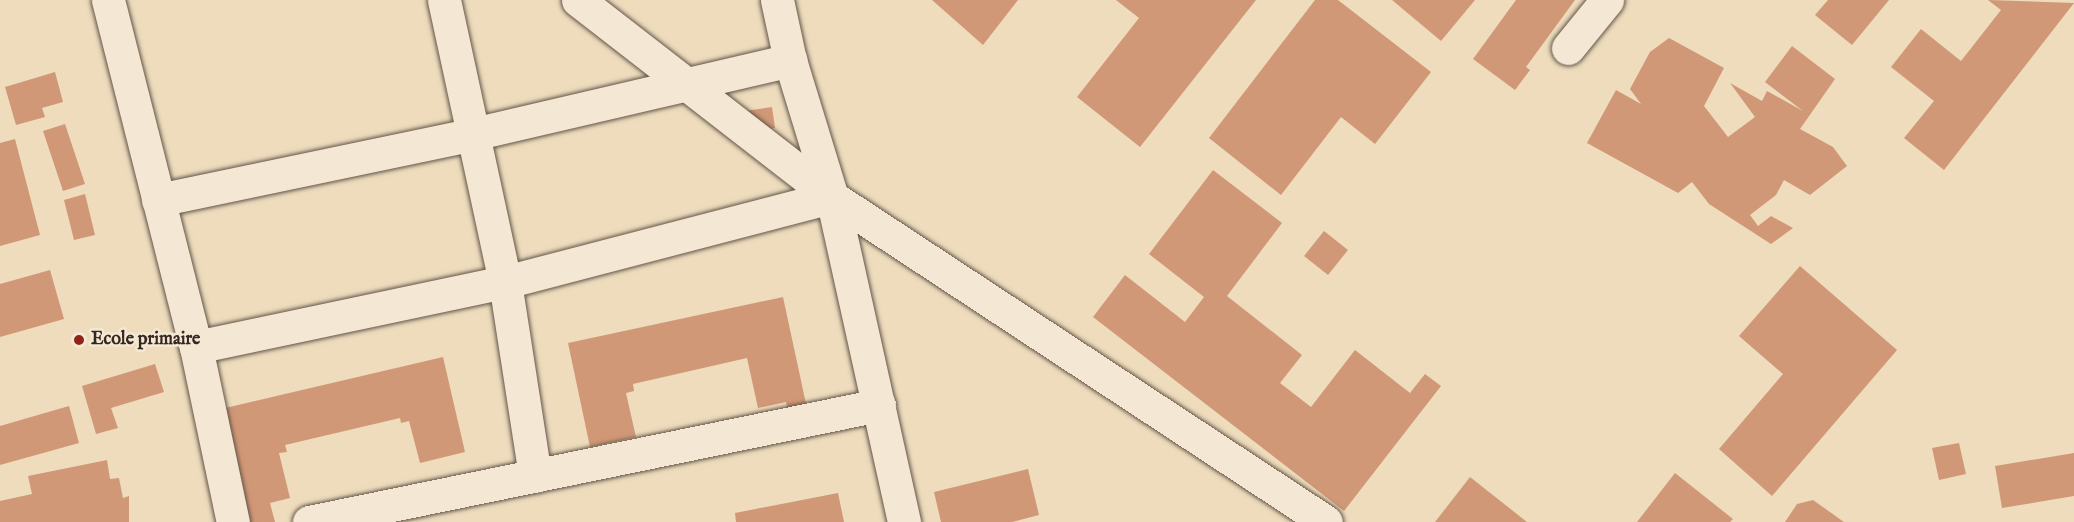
<!DOCTYPE html>
<style>
body{margin:0}
#map{position:relative;width:2074px;height:522px;overflow:hidden;background:#eedcbd;font-family:"IM FELL English",serif}
div>[style]{position:absolute}
.building>*{inset:0;background:#d19877}
.roads{filter:drop-shadow(0 0 2px #635548) drop-shadow(0 0 2px #635548)}
.minor>*{height:33px;margin:-16.5px;padding:0 16.5px;transform-origin:16.5px;border-radius:16.5px;background:#f4e8d4}
.dots>*{width:16px;height:16px;translate:-50% -50%;box-sizing:border-box;border:3px solid #f4e8d4;border-radius:50%}
span{translate:-50% -50%;white-space:nowrap;text-align:center;line-height:1.15;-webkit-text-stroke:5px #f4e8d4;paint-order:stroke}
.poi-label{font-size:18px;color:#352821;font-weight:700}
.left{translate:0 -50%;text-align:left}
</style>
<div id="map">
<div class="building">
<i style="clip-path:polygon(932px 0,1018px 0,983px 45px)"></i>
<i style="clip-path:polygon(1116px 0,1256px 0,1140px 147px,1077px 97px,1139px 18px)"></i>
<i style="clip-path:polygon(1315px 0,1338px 0,1431px 72px,1375px 144px,1341px 117px,1281px 195px,1209px 138px)"></i>
<i style="clip-path:polygon(1392px 0,1475px 0,1441px 41px)"></i>
<i style="clip-path:polygon(1516px 0,1575px 0,1526px 67px,1530px 70px,1515px 90px,1473px 59px)"></i>
<i style="clip-path:polygon(1828px 0,1889px 0,1852px 45px,1815px 15px)"></i>
<i style="clip-path:polygon(1988px 0,2074px 3px,1944px 170px,1904px 138px,1934px 101px,1891px 67px,1921px 29px,1961px 61px,2001px 10px)"></i>
<i style="clip-path:polygon(1669px 38px,1724px 68px,1704px 106px,1728px 137px,1755px 117px,1730px 83px,1762px 101px,1767px 91px,1803px 111px,1765px 82px,1792px 46px,1835px 79px,1800px 129px,1833px 147px,1847px 166px,1810px 195px,1784px 180px,1776px 195px,1750px 215px,1758px 226px,1771px 216px,1793px 228px,1771px 244px,1709px 204px,1692px 182px,1678px 193px,1587px 143px,1616px 90px,1641px 104px,1630px 89px,1650px 52px)"></i>
<i style="clip-path:polygon(55px 72px,63px 102px,42px 108px,45px 117px,16px 125px,5px 87px)"></i>
<i style="clip-path:polygon(772px 107px,775px 128px,749px 132px,745px 111px)"></i>
<i style="clip-path:polygon(65px 124px,85px 184px,63px 191px,43px 131px)"></i>
<i style="clip-path:polygon(15px 139px,40px 235px,0 246px,0 143px)"></i>
<i style="clip-path:polygon(1213px 170px,1282px 223px,1227px 296px,1302px 355px,1280px 383px,1311px 407px,1355px 350px,1410px 393px,1425px 374px,1441px 386px,1344px 511px,1093px 317px,1125px 275px,1185px 322px,1204px 297px,1149px 254px)"></i>
<i style="clip-path:polygon(85px 194px,95px 235px,74px 240px,64px 200px)"></i>
<i style="clip-path:polygon(1324px 231px,1348px 250px,1328px 275px,1304px 256px)"></i>
<i style="clip-path:polygon(1800px 266px,1897px 350px,1772px 496px,1719px 449px,1783px 374px,1739px 336px)"></i>
<i style="clip-path:polygon(50px 270px,64px 319px,0 337px,0 284px)"></i>
<i style="clip-path:polygon(783px 297px,808px 413px,789px 416px,786px 402px,758px 408px,747px 358px,633px 384px,634px 391px,626px 393px,636px 437px,590px 447px,568px 343px)"></i>
<i style="clip-path:polygon(443px 357px,465px 452px,420px 463px,409px 421px,401px 423px,400px 418px,285px 445px,287px 452px,279px 453px,290px 498px,270px 503px,275px 522px,248px 522px,221px 409px)"></i>
<i style="clip-path:polygon(155px 364px,164px 392px,111px 408px,118px 428px,96px 434px,82px 386px)"></i>
<i style="clip-path:polygon(69px 406px,79px 443px,0 465px,0 426px)"></i>
<i style="clip-path:polygon(1959px 443px,1966px 474px,1939px 480px,1932px 448px)"></i>
<i style="clip-path:polygon(2074px 453px,2074px 496px,2002px 508px,1995px 466px)"></i>
<i style="clip-path:polygon(107px 460px,110px 479px,119px 478px,123px 498px,129px 496px,129px 522px,0 522px,0 501px,32px 494px,28px 476px)"></i>
<i style="clip-path:polygon(1028px 469px,1039px 515px,1012px 522px,941px 522px,934px 492px)"></i>
<i style="clip-path:polygon(1675px 473px,1733px 519px,1730px 522px,1637px 522px)"></i>
<i style="clip-path:polygon(1470px 477px,1527px 522px,1435px 522px)"></i>
<i style="clip-path:polygon(838px 493px,844px 522px,736px 522px,735px 513px)"></i>
<i style="clip-path:polygon(1813px 500px,1844px 522px,1785px 522px,1797px 504px)"></i>
</div>
<div class="roads">
<div class="minor">
<i style="left:108px;top:0;width:358px;rotate:75.8deg"></i>
<i style="left:196px;top:347px;width:179px;rotate:78.1deg"></i>
<i style="left:444px;top:0;width:289px;rotate:77.8deg"></i>
<i style="left:505px;top:282px;width:196px;rotate:81.2deg"></i>
<i style="left:578px;top:0;width:321px;rotate:37.8deg"></i>
<i style="left:832px;top:197px;width:591px;rotate:33.34deg"></i>
<i style="left:777px;top:0;width:61px;rotate:77.8deg"></i>
<i style="left:790px;top:60px;width:143px;rotate:73deg"></i>
<i style="left:832px;top:197px;width:333px;rotate:77.5deg"></i>
<i style="left:1568px;top:48px;width:62px;rotate:-50.9deg"></i>
<i style="left:158px;top:200px;width:322px;rotate:-11.8deg"></i>
<i style="left:473px;top:134px;width:326px;rotate:-13.1deg"></i>
<i style="left:196px;top:347px;width:316px;rotate:-11.9deg"></i>
<i style="left:505px;top:282px;width:338px;rotate:-14.6deg"></i>
<i style="left:309px;top:522px;width:582px;rotate:-11.6deg"></i>
</div>
</div>
<div class="dots">
<i style="left:79px;top:340px;background:#8f2418"></i>
</div>
<div class="poi-label">
<span class="left" style="left:91px;top:340px">Ecole primaire</span>
</div>
</div>
